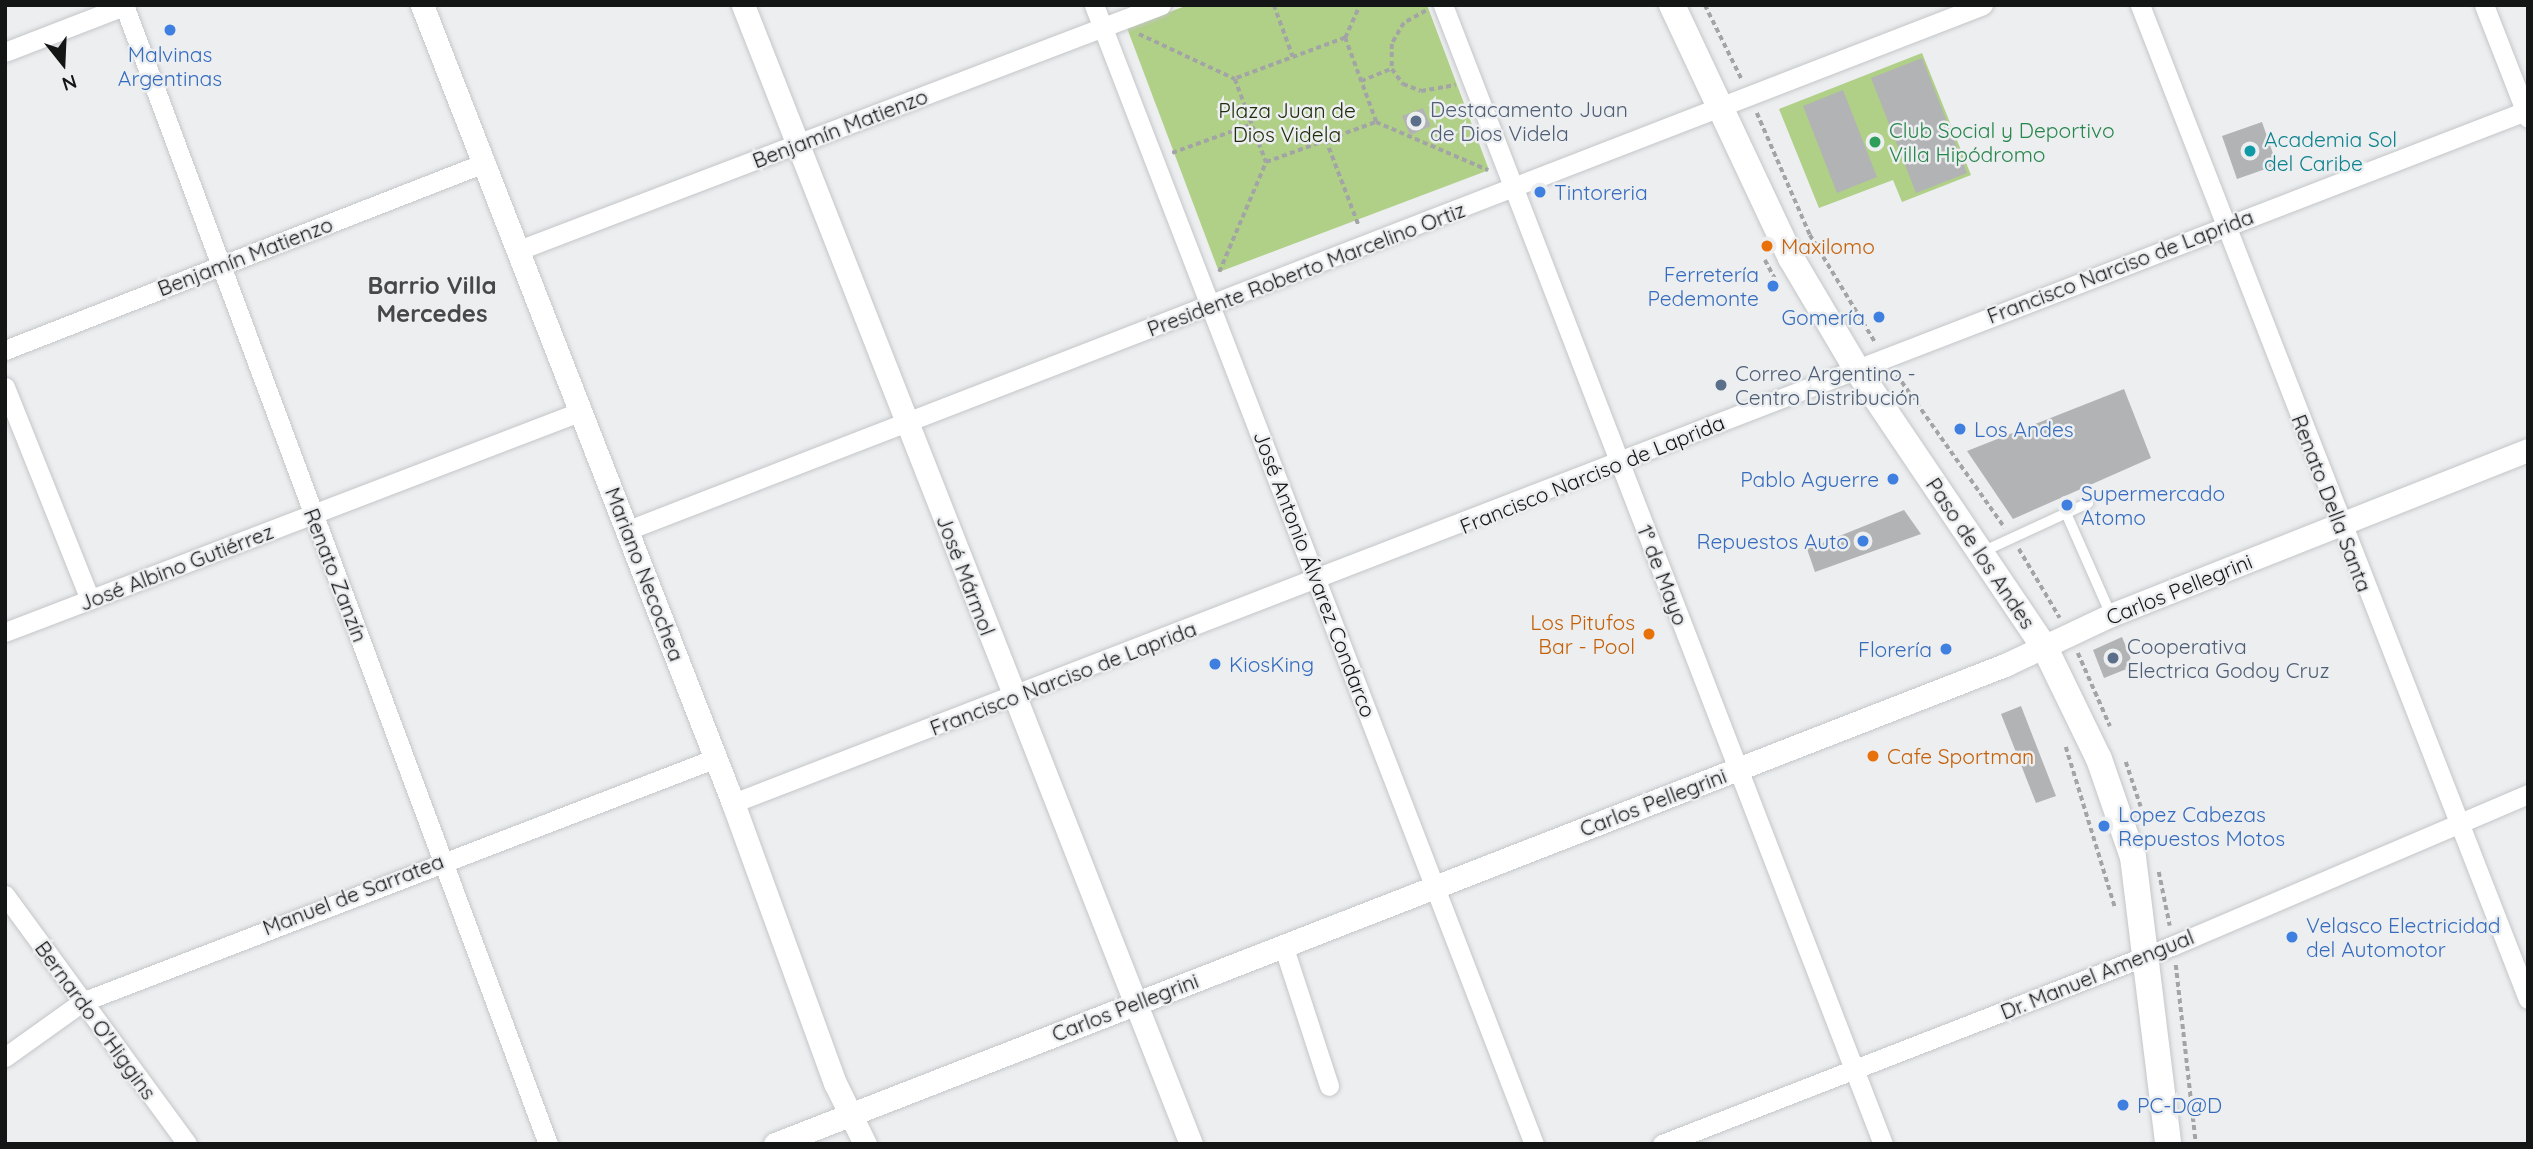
<!DOCTYPE html>
<meta charset="utf-8">
<style>
body{margin:0}
#map{position:relative;width:2533px;height:1149px;overflow:hidden;background:#eceef0;font-family:Quicksand,sans-serif}
div>[style]{position:absolute}
.green>*{inset:0;background:#b0cf87}
.building>*{inset:0;background:#b2b3b5}
.path>*{height:3.5px;margin-top:-1.75px;transform-origin:0;background:repeating-linear-gradient(90deg,#a3a4a6 0 5px,transparent 0 8.5px)}
.roads{filter:drop-shadow(0 0 2px #c4c6c8) drop-shadow(0 0 2px #c4c6c8)}
.service>*{height:10px;margin:-5px;padding:0 5px;transform-origin:5px;border-radius:5px;background:#fff}
.minor>*{height:19px;margin:-9.5px;padding:0 9.5px;transform-origin:9.5px;border-radius:9.5px;background:#fff}
.tertiary>*{height:23px;margin:-11.5px;padding:0 11.5px;transform-origin:11.5px;border-radius:11.5px;background:#fff}
.secondary>*{height:26px;margin:-13px;padding:0 13px;transform-origin:13px;border-radius:13px;background:#fff}
.dots>*{width:19px;height:19px;translate:-50% -50%;box-sizing:border-box;border:4px solid #eceef0;border-radius:50%}
span{translate:-50% -50%;white-space:nowrap;text-align:center;line-height:1.15;-webkit-text-stroke:5px #eceef0;paint-order:stroke}
.shop-label{font-size:21px;color:#366cbe}
.left{translate:0 -50%;text-align:left}
.right{translate:-100% -50%;text-align:right}
.service-label{font-size:21px;color:#4e5e75}
.park-label{font-size:21px;color:#212e0d}
.street-label{font-size:21px;color:#141515}
.leisure-label{font-size:21px;color:#27864d}
.culture-label{font-size:21px;color:#0d838f}
.food-label{font-size:21px;color:#c56008}
.quarter-label{font-size:24px;color:#464849;font-weight:700}
.frame{position:absolute;inset:0;border:7px solid #141515;pointer-events:none}
.north{position:absolute;left:28px;top:28px;width:70px;height:70px;-webkit-text-stroke:5px #eceef0;paint-order:stroke;rotate:162deg;font-size:19px;font-weight:700;line-height:28px;text-align:center;color:#141515}
.north::after{content:'';display:block;margin:auto;width:24px;height:32px;background:#141515;clip-path:polygon(50% 0,100% 100%,50% 72%,0 100%)}
</style>
<div id="map">
<div class="green">
<i style="clip-path:polygon(1188px 5px,1427px 5px,1489px 170px,1219px 272px,1127px 28px)"></i>
<i style="clip-path:polygon(1922px 53px,1971px 175px,1902px 202px,1893px 180px,1819px 208px,1779px 109px)"></i>
</div>
<div class="building">
<i style="clip-path:polygon(1922px 58px,1967px 173px,1916px 193px,1871px 78px)"></i>
<i style="clip-path:polygon(1843px 90px,1877px 177px,1837px 193px,1803px 106px)"></i>
<i style="clip-path:polygon(1423px 108px,1431px 126px,1410px 135px,1402px 116px)"></i>
<i style="clip-path:polygon(2262px 122px,2277px 165px,2237px 179px,2222px 136px)"></i>
<i style="clip-path:polygon(2124px 389px,2151px 458px,2013px 519px,1967px 451px)"></i>
<i style="clip-path:polygon(1904px 510px,1921px 534px,1815px 572px,1807px 549px)"></i>
<i style="clip-path:polygon(2122px 637px,2134px 666px,2104px 678px,2093px 650px)"></i>
<i style="clip-path:polygon(2021px 706px,2056px 796px,2036px 803px,2001px 714px)"></i>
</div>
<div class="path">
<i style="left:1274px;top:5px;width:55px;rotate:69.9deg"></i>
<i style="left:1705px;top:5px;width:84px;rotate:63.7deg"></i>
<i style="left:1426px;top:11px;width:25px;rotate:151deg"></i>
<i style="left:1404px;top:23px;width:24px;rotate:120deg"></i>
<i style="left:1392px;top:44px;width:25px;rotate:90deg"></i>
<i style="left:1392px;top:69px;width:19px;rotate:54deg"></i>
<i style="left:1403px;top:84px;width:19px;rotate:21deg"></i>
<i style="left:1421px;top:91px;width:35px;rotate:-10deg"></i>
<i style="left:1139px;top:34px;width:106px;rotate:25.1deg"></i>
<i style="left:1345px;top:38px;width:36px;rotate:-66deg"></i>
<i style="left:1361px;top:81px;width:32px;rotate:-22deg"></i>
<i style="left:1757px;top:113px;width:133px;rotate:66.5deg"></i>
<i style="left:1810px;top:235px;width:125px;rotate:58.7deg"></i>
<i style="left:1376px;top:122px;width:90px;rotate:-110.3deg"></i>
<i style="left:1345px;top:38px;width:117px;rotate:159.6deg"></i>
<i style="left:1235px;top:79px;width:89px;rotate:69.5deg"></i>
<i style="left:1266px;top:162px;width:117px;rotate:-20deg"></i>
<i style="left:1376px;top:122px;width:122px;rotate:23.2deg"></i>
<i style="left:1326px;top:140px;width:92px;rotate:69deg"></i>
<i style="left:1172px;top:153px;width:85px;rotate:-19.9deg"></i>
<i style="left:1765px;top:260px;width:24px;rotate:62deg"></i>
<i style="left:1219px;top:272px;width:120px;rotate:-66.9deg"></i>
<i style="left:1897px;top:375px;width:187px;rotate:54.8deg"></i>
<i style="left:2019px;top:549px;width:80px;rotate:59.3deg"></i>
<i style="left:2078px;top:653px;width:80px;rotate:66.3deg"></i>
<i style="left:2066px;top:747px;width:167px;rotate:73deg"></i>
<i style="left:2126px;top:762px;width:47px;rotate:71.6deg"></i>
<i style="left:2159px;top:872px;width:55px;rotate:78.5deg"></i>
<i style="left:2176px;top:965px;width:180px;rotate:83.6deg"></i>
</div>
<div class="roads">
<div class="service">
<i style="left:2066px;top:513px;width:111px;rotate:66.2deg"></i>
<i style="left:1982px;top:552px;width:117px;rotate:-24.8deg"></i>
</div>
<div class="minor">
<i style="left:124px;top:5px;width:1215px;rotate:69.58deg"></i>
<i style="left:1094px;top:5px;width:1221px;rotate:68.88deg"></i>
<i style="left:1443px;top:5px;width:1221px;rotate:68.88deg"></i>
<i style="left:2140px;top:5px;width:1067px;rotate:68.68deg"></i>
<i style="left:2484px;top:5px;width:121px;rotate:68.7deg"></i>
<i style="left:5px;top:52px;width:130px;rotate:-21.2deg"></i>
<i style="left:519px;top:250px;width:687px;rotate:-20.89deg"></i>
<i style="left:5px;top:350px;width:514px;rotate:-21.33deg"></i>
<i style="left:5px;top:387px;width:229px;rotate:68.2deg"></i>
<i style="left:628px;top:530px;width:1453px;rotate:-21.18deg"></i>
<i style="left:5px;top:632px;width:618px;rotate:-20.96deg"></i>
<i style="left:733px;top:803px;width:1924px;rotate:-21.11deg"></i>
<i style="left:5px;top:895px;width:308px;rotate:53.8deg"></i>
<i style="left:1283px;top:945px;width:148px;rotate:71.9deg"></i>
<i style="left:5px;top:1057px;width:95px;rotate:-35.5deg"></i>
<i style="left:82px;top:1002px;width:679px;rotate:-21.05deg"></i>
<i style="left:1662px;top:1144px;width:549px;rotate:-21.24deg"></i>
<i style="left:2174px;top:945px;width:385px;rotate:-23.1deg"></i>
</div>
<div class="tertiary">
<i style="left:422px;top:5px;width:856px;rotate:68.71deg"></i>
<i style="left:733px;top:803px;width:298px;rotate:70deg"></i>
<i style="left:835px;top:1083px;width:68px;rotate:63.8deg"></i>
<i style="left:743px;top:5px;width:1224px;rotate:68.53deg"></i>
<i style="left:775px;top:1144px;width:1320px;rotate:-21.28deg"></i>
<i style="left:2005px;top:665px;width:117px;rotate:-25.3deg"></i>
<i style="left:2111px;top:615px;width:448px;rotate:-21.6deg"></i>
</div>
<div class="secondary">
<i style="left:1672px;top:5px;width:280px;rotate:64.8deg"></i>
<i style="left:1791px;top:258px;width:128px;rotate:59.4deg"></i>
<i style="left:1856px;top:368px;width:338px;rotate:56deg"></i>
<i style="left:2045px;top:648px;width:123px;rotate:64.1deg"></i>
<i style="left:2099px;top:759px;width:104px;rotate:70.9deg"></i>
<i style="left:2133px;top:857px;width:289px;rotate:83deg"></i>
</div>
</div>
<div class="dots">
<i style="left:170px;top:30px;background:#3f7fe0"></i>
<i style="left:1416px;top:121px;background:#5c6f8a"></i>
<i style="left:1875px;top:142px;background:#2e9e5b"></i>
<i style="left:2250px;top:151px;background:#0f9aa8"></i>
<i style="left:1540px;top:192px;background:#3f7fe0"></i>
<i style="left:1767px;top:246px;background:#e8710a"></i>
<i style="left:1773px;top:286px;background:#3f7fe0"></i>
<i style="left:1879px;top:317px;background:#3f7fe0"></i>
<i style="left:1721px;top:385px;background:#5c6f8a"></i>
<i style="left:1960px;top:429px;background:#3f7fe0"></i>
<i style="left:1893px;top:479px;background:#3f7fe0"></i>
<i style="left:2067px;top:505px;background:#3f7fe0"></i>
<i style="left:1863px;top:541px;background:#3f7fe0"></i>
<i style="left:1649px;top:634px;background:#e8710a"></i>
<i style="left:1946px;top:649px;background:#3f7fe0"></i>
<i style="left:2113px;top:658px;background:#5c6f8a"></i>
<i style="left:1215px;top:664px;background:#3f7fe0"></i>
<i style="left:1873px;top:756px;background:#e8710a"></i>
<i style="left:2104px;top:826px;background:#3f7fe0"></i>
<i style="left:2292px;top:937px;background:#3f7fe0"></i>
<i style="left:2123px;top:1105px;background:#3f7fe0"></i>
</div>
<div class="shop-label">
<span style="left:170px;top:66px">Malvinas<br>Argentinas</span>
<span class="left" style="left:1554px;top:192px">Tintoreria</span>
<span class="right" style="left:1759px;top:286px">Ferretería<br>Pedemonte</span>
<span class="right" style="left:1865px;top:317px">Gomería</span>
<span class="left" style="left:1974px;top:429px">Los Andes</span>
<span class="right" style="left:1879px;top:479px">Pablo Aguerre</span>
<span class="left" style="left:2081px;top:505px">Supermercado<br>Atomo</span>
<span class="right" style="left:1849px;top:541px">Repuestos Auto</span>
<span class="right" style="left:1932px;top:649px">Florería</span>
<span class="left" style="left:1229px;top:664px">KiosKing</span>
<span class="left" style="left:2118px;top:826px">Lopez Cabezas<br>Repuestos Motos</span>
<span class="left" style="left:2306px;top:937px">Velasco Electricidad<br>del Automotor</span>
<span class="left" style="left:2137px;top:1105px">PC-D@D</span>
</div>
<div class="service-label">
<span class="left" style="left:1430px;top:121px">Destacamento Juan<br>de Dios Videla</span>
<span class="left" style="left:1735px;top:385px">Correo Argentino -<br>Centro Distribución</span>
<span class="left" style="left:2127px;top:658px">Cooperativa<br>Electrica Godoy Cruz</span>
</div>
<div class="park-label">
<span style="left:1287px;top:122px">Plaza Juan de<br>Dios Videla</span>
</div>
<div class="street-label">
<span style="left:840px;top:128px;rotate:-21deg">Benjamín Matienzo</span>
<span style="left:245px;top:256px;rotate:-21deg">Benjamín Matienzo</span>
<span style="left:2120px;top:266px;rotate:-21deg">Francisco Narciso de Laprida</span>
<span style="left:1306px;top:269px;rotate:-21deg">Presidente Roberto Marcelino Ortiz</span>
<span style="left:1592px;top:474px;rotate:-22deg">Francisco Narciso de Laprida</span>
<span style="left:2332px;top:503px;rotate:69deg">Renato Della Santa</span>
<span style="left:1981px;top:553px;rotate:56deg">Paso de los Andes</span>
<span style="left:176px;top:567px;rotate:-21deg">José Albino Gutiérrez</span>
<span style="left:645px;top:574px;rotate:69deg">Mariano Necochea</span>
<span style="left:1315px;top:574px;rotate:69deg">José Antonio Álvarez Condarco</span>
<span style="left:336px;top:575px;rotate:69deg">Renato Zanzín</span>
<span style="left:966px;top:575px;rotate:69deg">José Mármol</span>
<span style="left:1663px;top:575px;rotate:69deg">1° de Mayo</span>
<span style="left:2179px;top:589px;rotate:-22deg">Carlos Pellegrini</span>
<span style="left:1063px;top:678px;rotate:-21deg">Francisco Narciso de Laprida</span>
<span style="left:1653px;top:802px;rotate:-21deg">Carlos Pellegrini</span>
<span style="left:353px;top:894px;rotate:-21deg">Manuel de Sarratea</span>
<span style="left:2097px;top:974px;rotate:-22deg">Dr. Manuel Amengual</span>
<span style="left:1125px;top:1007px;rotate:-21deg">Carlos Pellegrini</span>
<span style="left:96px;top:1020px;rotate:54deg">Bernardo O'Higgins</span>
</div>
<div class="leisure-label">
<span class="left" style="left:1889px;top:142px">Club Social y Deportivo<br>Villa Hipódromo</span>
</div>
<div class="culture-label">
<span class="left" style="left:2264px;top:151px">Academia Sol<br>del Caribe</span>
</div>
<div class="food-label">
<span class="left" style="left:1781px;top:246px">Maxilomo</span>
<span class="right" style="left:1635px;top:634px">Los Pitufos<br>Bar - Pool</span>
<span class="left" style="left:1887px;top:756px">Cafe Sportman</span>
</div>
<div class="quarter-label">
<span style="left:432px;top:300px">Barrio Villa<br>Mercedes</span>
</div>
<div class="frame"></div>
<div class="north">N</div>
</div>
